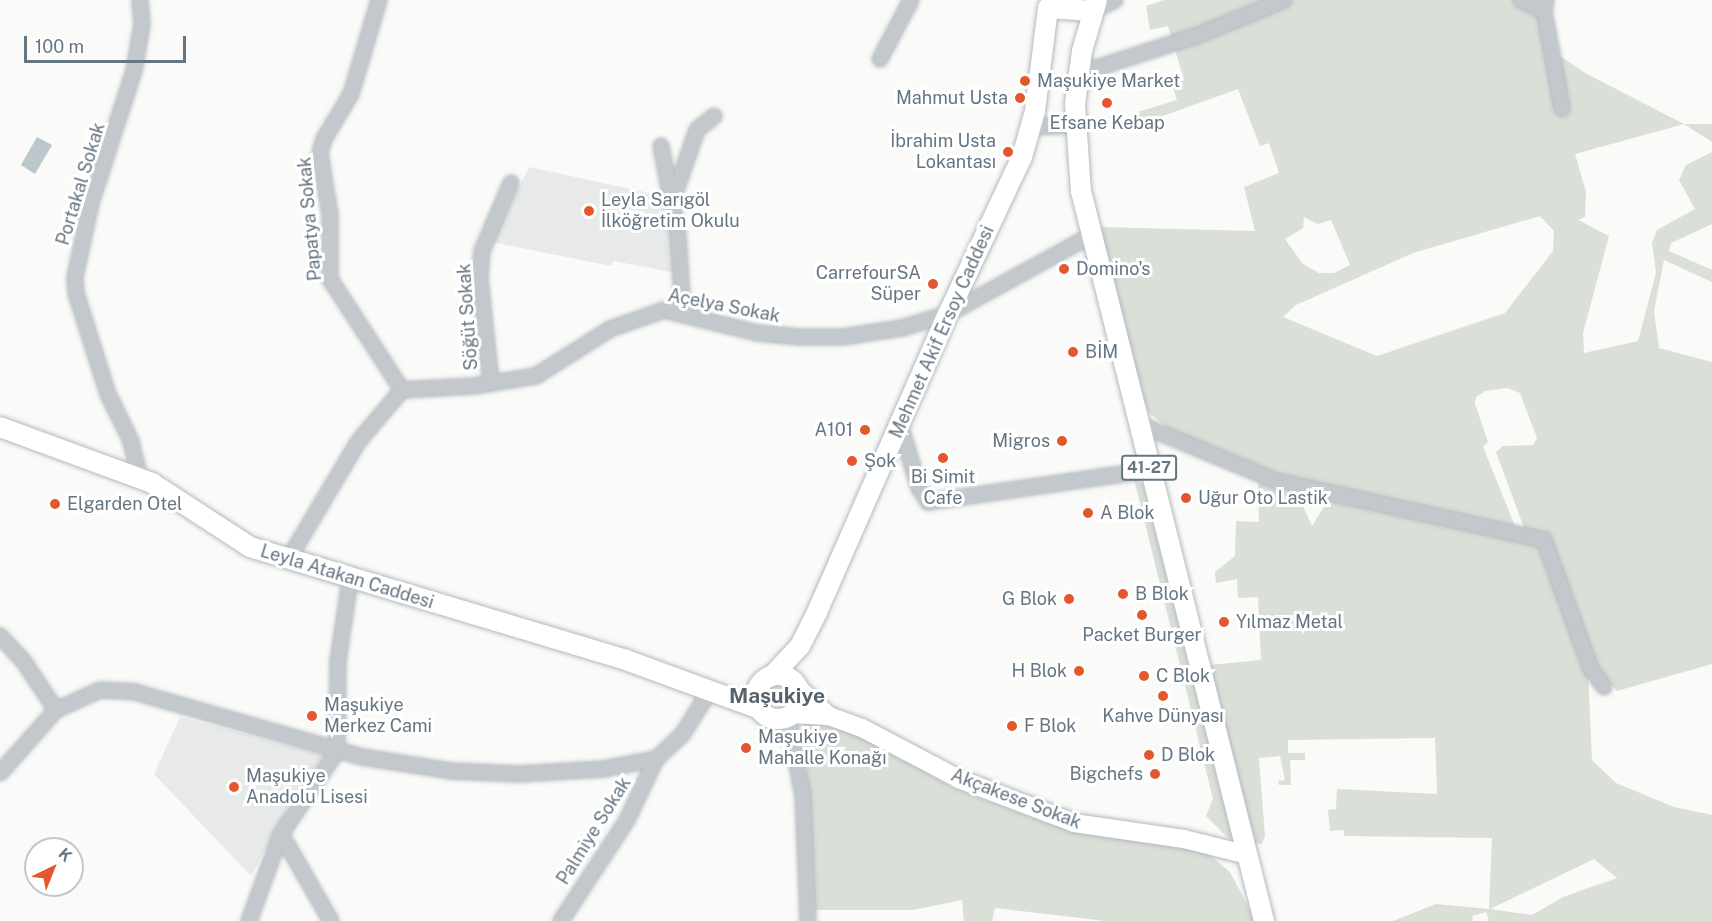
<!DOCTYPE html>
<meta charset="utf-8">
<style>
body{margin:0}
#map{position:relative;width:1712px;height:921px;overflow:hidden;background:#fafaf8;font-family:"Public Sans",sans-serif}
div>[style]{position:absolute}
.built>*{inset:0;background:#e8e9e9}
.green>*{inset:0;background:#dadfd7}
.round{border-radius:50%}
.water>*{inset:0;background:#bbc7cb}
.roads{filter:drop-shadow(0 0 2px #b3babf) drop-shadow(0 0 2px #b3babf)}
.street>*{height:14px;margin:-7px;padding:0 7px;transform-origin:7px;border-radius:7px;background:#c3c8cc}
.secondary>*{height:18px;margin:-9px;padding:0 9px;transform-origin:9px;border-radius:9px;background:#fff}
.primary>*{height:20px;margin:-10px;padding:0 10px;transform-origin:10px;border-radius:10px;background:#fff}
.primary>.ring{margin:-10px;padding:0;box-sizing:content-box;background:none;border:20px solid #fff;border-radius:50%}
.dots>*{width:16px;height:16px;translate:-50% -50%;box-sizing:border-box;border:3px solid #fff;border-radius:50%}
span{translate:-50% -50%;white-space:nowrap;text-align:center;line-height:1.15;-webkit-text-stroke:6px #fff;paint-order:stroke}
.shield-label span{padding:2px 4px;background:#fff;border:2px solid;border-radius:4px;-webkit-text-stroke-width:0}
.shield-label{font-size:16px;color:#657683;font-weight:700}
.poi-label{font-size:18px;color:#657683}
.left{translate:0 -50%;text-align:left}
.right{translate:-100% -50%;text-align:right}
.street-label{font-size:18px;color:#657683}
.quarter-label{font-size:21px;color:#57646e;font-weight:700}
.north{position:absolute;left:24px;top:837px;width:60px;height:60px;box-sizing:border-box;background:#fff;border:2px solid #c1c8cd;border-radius:50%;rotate:43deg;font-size:16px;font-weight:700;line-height:24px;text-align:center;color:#657683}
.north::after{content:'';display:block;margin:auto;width:21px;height:27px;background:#e4572e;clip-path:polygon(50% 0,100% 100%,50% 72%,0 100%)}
.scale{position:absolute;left:24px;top:36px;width:162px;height:27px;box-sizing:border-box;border:3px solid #657683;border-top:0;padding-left:8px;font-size:18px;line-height:21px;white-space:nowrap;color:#657683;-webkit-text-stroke:4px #fff;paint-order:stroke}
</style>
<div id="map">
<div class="built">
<i style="clip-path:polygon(529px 167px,668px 197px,676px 273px,614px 261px,611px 266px,492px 242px)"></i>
<i style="clip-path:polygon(180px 717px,324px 755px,292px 800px,251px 876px,154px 774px)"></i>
</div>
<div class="green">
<i style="clip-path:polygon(evenodd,1164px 0,1546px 0,1550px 49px,1585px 73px,1684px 124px,1712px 124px,1712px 142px,1684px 124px,1575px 154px,1586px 192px,1585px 217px,1578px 220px,1609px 236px,1583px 333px,1584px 353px,1638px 341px,1656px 273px,1652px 243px,1657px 230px,1695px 209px,1679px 180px,1686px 165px,1712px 152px,1712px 224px,1671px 243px,1669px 251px,1712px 270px,1712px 282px,1664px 260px,1654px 311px,1659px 348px,1712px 362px,1712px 664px,1617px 691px,1597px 667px,1549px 539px,1524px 528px,1496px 452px,1503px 446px,1533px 445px,1537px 438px,1520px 393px,1507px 388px,1485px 391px,1476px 397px,1475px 404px,1488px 442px,1483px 447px,1515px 526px,1304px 482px,1261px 469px,1175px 434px,1149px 413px,1139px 391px,1100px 227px,1255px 231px,1244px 187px,1279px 173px,1269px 143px,1260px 146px,1256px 136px,1238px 89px,1135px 126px,1131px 114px,1177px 100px,1172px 84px,1184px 80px,1168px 26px,1150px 30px,1146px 6px,1164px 0,1540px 216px,1554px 231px,1553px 251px,1505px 313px,1377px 356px,1283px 317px,1296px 305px,1413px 253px,1540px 216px,1164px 0,1304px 217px,1318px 224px,1331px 220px,1350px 265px,1334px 273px,1319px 273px,1303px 264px,1285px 239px,1303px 228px,1304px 217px)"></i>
<i style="clip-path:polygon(1134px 479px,1143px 484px,1232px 837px,1228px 838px,1206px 816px,1213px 799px)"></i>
<i style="clip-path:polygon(evenodd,1258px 480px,1300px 500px,1312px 526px,1328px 500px,1541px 545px,1588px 673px,1592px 760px,1616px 783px,1674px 807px,1712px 815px,1712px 921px,1489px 921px,1486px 912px,1472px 916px,1473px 921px,1393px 921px,1436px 904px,1489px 909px,1492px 838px,1344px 836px,1344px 830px,1330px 831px,1328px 810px,1336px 809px,1337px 789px,1437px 794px,1435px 738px,1288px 740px,1288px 753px,1305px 753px,1305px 760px,1290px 760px,1291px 785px,1279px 785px,1278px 781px,1285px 780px,1280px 756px,1259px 758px,1265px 836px,1262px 844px,1255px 843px,1210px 665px,1261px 660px,1258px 597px,1238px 598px,1237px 579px,1216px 583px,1215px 572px,1235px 556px,1236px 521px,1259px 522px,1258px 480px,1594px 859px,1617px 878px,1563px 897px,1532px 915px,1490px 909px,1594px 859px)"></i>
<i class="round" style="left:767px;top:685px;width:22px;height:22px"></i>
<i style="clip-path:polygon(804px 723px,844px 729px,899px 755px,951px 787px,1044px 822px,1078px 832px,1192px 848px,1211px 856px,1230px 872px,1256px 921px,1106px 921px,995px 908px,992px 921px,964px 921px,962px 900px,913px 910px,815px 910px)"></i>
</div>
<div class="water">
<i style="clip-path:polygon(37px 137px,52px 145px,35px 174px,21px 165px)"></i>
</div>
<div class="roads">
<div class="street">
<i style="left:379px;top:0;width:98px;rotate:106.6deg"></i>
<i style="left:351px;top:94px;width:52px;rotate:121deg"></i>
<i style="left:324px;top:139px;width:15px;rotate:106deg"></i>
<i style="left:320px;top:153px;width:63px;rotate:80.8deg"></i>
<i style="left:330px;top:215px;width:64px;rotate:90deg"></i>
<i style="left:330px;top:279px;width:132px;rotate:57deg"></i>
<i style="left:1521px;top:0;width:25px;rotate:26deg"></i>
<i style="left:1544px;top:11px;width:11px;rotate:-80deg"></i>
<i style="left:1093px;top:11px;width:25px;rotate:-27deg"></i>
<i style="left:1544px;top:11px;width:99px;rotate:79.5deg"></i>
<i style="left:880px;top:59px;width:67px;rotate:-62.3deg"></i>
<i style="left:1078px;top:74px;width:124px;rotate:-17.9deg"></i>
<i style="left:1196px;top:36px;width:95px;rotate:-22.2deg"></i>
<i style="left:1032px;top:127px;width:43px;rotate:-2.7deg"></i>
<i style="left:661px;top:146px;width:90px;rotate:79.1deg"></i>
<i style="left:678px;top:234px;width:79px;rotate:86.4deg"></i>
<i style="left:674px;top:196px;width:70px;rotate:-70.8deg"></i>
<i style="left:697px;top:130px;width:22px;rotate:-39deg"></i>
<i style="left:491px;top:383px;width:106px;rotate:-96deg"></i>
<i style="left:480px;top:278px;width:27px;rotate:-86deg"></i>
<i style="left:482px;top:251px;width:74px;rotate:-66.9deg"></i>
<i style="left:402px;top:390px;width:72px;rotate:-3.2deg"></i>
<i style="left:474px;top:386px;width:63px;rotate:-9.2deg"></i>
<i style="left:536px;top:376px;width:88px;rotate:-32.4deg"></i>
<i style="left:610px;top:329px;width:57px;rotate:-19.4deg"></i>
<i style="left:664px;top:310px;width:96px;rotate:13.9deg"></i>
<i style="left:757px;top:333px;width:43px;rotate:5.3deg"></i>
<i style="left:800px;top:337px;width:43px"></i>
<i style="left:843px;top:337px;width:60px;rotate:-8.7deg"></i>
<i style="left:902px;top:328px;width:48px;rotate:-16.9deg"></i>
<i style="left:948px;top:314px;width:162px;rotate:-28.8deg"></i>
<i style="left:900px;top:424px;width:67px;rotate:73.5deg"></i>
<i style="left:919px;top:488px;width:17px;rotate:57deg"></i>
<i style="left:928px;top:502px;width:224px;rotate:-8.2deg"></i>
<i style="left:1139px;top:424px;width:148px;rotate:22.6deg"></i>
<i style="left:1276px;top:481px;width:274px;rotate:12.4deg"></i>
<i style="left:1544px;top:540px;width:137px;rotate:70deg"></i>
<i style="left:1591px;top:669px;width:22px;rotate:54deg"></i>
<i style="left:140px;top:478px;width:38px;rotate:-104deg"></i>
<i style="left:131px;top:441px;width:52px;rotate:-116.1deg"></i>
<i style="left:108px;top:394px;width:106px;rotate:-107.6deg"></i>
<i style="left:76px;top:293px;width:16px;rotate:-94deg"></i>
<i style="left:75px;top:277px;width:76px;rotate:-77.8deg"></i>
<i style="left:91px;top:203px;width:139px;rotate:-72deg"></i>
<i style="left:134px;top:71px;width:48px;rotate:-80.3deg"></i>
<i style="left:142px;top:24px;width:24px;rotate:-95deg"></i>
<i style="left:288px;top:560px;width:137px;rotate:-59.3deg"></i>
<i style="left:358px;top:442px;width:68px;rotate:-49.8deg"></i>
<i style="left:0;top:636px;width:35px;rotate:47deg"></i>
<i style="left:24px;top:662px;width:58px;rotate:56.3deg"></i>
<i style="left:788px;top:716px;width:81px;rotate:79.4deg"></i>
<i style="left:803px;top:796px;width:125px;rotate:87.7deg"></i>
<i style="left:770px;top:717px;width:35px;rotate:50deg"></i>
<i style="left:0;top:773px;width:84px;rotate:-48.4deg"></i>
<i style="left:56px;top:710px;width:48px;rotate:-24.4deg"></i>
<i style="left:100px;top:690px;width:35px;rotate:3deg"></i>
<i style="left:135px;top:692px;width:236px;rotate:16deg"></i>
<i style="left:362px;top:757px;width:90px;rotate:8.9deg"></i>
<i style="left:451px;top:771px;width:69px;rotate:2.5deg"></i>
<i style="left:520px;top:774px;width:83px;rotate:-3.4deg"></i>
<i style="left:603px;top:769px;width:54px;rotate:-10.7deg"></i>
<i style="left:656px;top:759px;width:35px;rotate:-43deg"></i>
<i style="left:682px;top:735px;width:54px;rotate:-57.8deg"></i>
<i style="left:281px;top:834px;width:100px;rotate:60.1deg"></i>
<i style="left:249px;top:921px;width:93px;rotate:-69.8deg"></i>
<i style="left:281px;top:834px;width:100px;rotate:-56deg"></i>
<i style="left:337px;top:751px;width:90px;rotate:-89.4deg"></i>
<i style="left:338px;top:661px;width:82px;rotate:-81.6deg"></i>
<i style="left:561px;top:921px;width:121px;rotate:-56.8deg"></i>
<i style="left:627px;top:820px;width:68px;rotate:-64.6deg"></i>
</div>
<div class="secondary">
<i style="left:797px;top:687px;width:43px;rotate:42.2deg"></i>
<i style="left:791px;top:714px;width:38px;rotate:3deg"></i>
<i style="left:829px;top:716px;width:35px;rotate:20deg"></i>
<i style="left:862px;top:728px;width:110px;rotate:27.7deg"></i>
<i style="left:959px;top:779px;width:123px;rotate:20.9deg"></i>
<i style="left:1074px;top:823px;width:111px;rotate:8.3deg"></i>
<i style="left:1184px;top:839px;width:66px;rotate:14deg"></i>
</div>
<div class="primary">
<i style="left:1097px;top:0;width:53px;rotate:106.4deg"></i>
<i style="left:1082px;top:51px;width:53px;rotate:97.5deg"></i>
<i style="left:1075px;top:104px;width:87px;rotate:86.1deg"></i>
<i style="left:1081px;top:191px;width:753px;rotate:75.93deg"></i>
<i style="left:0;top:427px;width:162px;rotate:20.2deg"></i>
<i style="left:152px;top:483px;width:117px;rotate:33.1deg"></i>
<i style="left:250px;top:547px;width:393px;rotate:16.7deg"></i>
<i style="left:626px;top:660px;width:143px;rotate:20.1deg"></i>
<i class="ring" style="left:756px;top:675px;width:24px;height:24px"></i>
<i style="left:772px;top:676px;width:41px;rotate:-47deg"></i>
<i style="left:800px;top:646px;width:38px;rotate:-63deg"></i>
<i style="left:817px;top:612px;width:326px;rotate:-66.3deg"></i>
<i style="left:948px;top:314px;width:174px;rotate:-64.8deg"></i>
<i style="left:1022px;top:157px;width:48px;rotate:-74.2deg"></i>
<i style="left:1035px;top:111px;width:104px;rotate:-82.8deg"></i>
<i style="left:1048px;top:8px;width:45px;rotate:3.8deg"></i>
</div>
</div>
<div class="dots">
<i style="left:1025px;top:81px;background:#e4572e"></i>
<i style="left:1020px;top:98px;background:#e4572e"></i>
<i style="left:1107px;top:103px;background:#e4572e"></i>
<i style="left:1008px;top:152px;background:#e4572e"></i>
<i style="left:589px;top:211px;background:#e4572e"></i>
<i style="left:1064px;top:269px;background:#e4572e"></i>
<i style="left:933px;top:284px;background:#e4572e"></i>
<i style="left:1073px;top:352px;background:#e4572e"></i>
<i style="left:865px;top:430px;background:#e4572e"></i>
<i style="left:1062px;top:441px;background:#e4572e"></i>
<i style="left:943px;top:458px;background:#e4572e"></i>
<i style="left:852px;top:461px;background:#e4572e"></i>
<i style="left:1186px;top:498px;background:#e4572e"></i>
<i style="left:55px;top:504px;background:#e4572e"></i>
<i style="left:1088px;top:513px;background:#e4572e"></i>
<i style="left:1123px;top:594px;background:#e4572e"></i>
<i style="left:1069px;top:599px;background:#e4572e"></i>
<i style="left:1142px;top:615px;background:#e4572e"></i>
<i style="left:1224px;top:622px;background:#e4572e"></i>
<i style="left:1079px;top:671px;background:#e4572e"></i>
<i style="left:1144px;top:676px;background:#e4572e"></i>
<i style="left:1163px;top:696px;background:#e4572e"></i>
<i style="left:312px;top:716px;background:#e4572e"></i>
<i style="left:1012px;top:726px;background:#e4572e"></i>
<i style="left:746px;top:748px;background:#e4572e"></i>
<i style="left:1149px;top:755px;background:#e4572e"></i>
<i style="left:1155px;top:774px;background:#e4572e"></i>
<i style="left:234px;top:787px;background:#e4572e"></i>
</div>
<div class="shield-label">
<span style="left:1149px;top:468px">41-27</span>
</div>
<div class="poi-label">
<span class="left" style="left:1037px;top:81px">Maşukiye Market</span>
<span class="right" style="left:1008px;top:98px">Mahmut Usta</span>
<span style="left:1107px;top:123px">Efsane Kebap</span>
<span class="right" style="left:996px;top:152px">İbrahim Usta<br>Lokantası</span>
<span class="left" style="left:601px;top:211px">Leyla Sarıgöl<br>İlköğretim Okulu</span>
<span class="left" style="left:1076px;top:269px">Domino's</span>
<span class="right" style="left:921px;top:284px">CarrefourSA<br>Süper</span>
<span class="left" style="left:1085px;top:352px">BİM</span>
<span class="right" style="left:853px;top:430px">A101</span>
<span class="right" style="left:1050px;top:441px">Migros</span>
<span class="left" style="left:864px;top:461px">Şok</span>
<span style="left:943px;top:488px">Bi Simit<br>Cafe</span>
<span class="left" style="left:1198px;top:498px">Uğur Oto Lastik</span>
<span class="left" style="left:67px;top:504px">Elgarden Otel</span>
<span class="left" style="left:1100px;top:513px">A Blok</span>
<span class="left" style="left:1135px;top:594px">B Blok</span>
<span class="right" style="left:1057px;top:599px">G Blok</span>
<span class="left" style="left:1236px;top:622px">Yılmaz Metal</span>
<span style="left:1142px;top:635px">Packet Burger</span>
<span class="right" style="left:1067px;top:671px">H Blok</span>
<span class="left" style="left:1156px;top:676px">C Blok</span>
<span class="left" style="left:324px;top:716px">Maşukiye<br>Merkez Cami</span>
<span style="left:1163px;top:716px">Kahve Dünyası</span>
<span class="left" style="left:1024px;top:726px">F Blok</span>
<span class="left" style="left:758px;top:748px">Maşukiye<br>Mahalle Konağı</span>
<span class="left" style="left:1161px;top:755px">D Blok</span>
<span class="right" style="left:1143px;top:774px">Bigchefs</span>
<span class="left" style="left:246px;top:787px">Maşukiye<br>Anadolu Lisesi</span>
</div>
<div class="street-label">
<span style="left:81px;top:184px;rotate:-73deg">Portakal Sokak</span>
<span style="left:310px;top:219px;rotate:-95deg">Papatya Sokak</span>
<span style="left:724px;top:306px;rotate:11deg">Açelya Sokak</span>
<span style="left:468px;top:317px;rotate:-94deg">Söğüt Sokak</span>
<span style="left:942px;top:332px;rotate:-66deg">Mehmet Akif Ersoy Caddesi</span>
<span style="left:347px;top:577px;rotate:17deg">Leyla Atakan Caddesi</span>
<span style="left:1016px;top:799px;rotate:21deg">Akçakese Sokak</span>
<span style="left:594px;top:831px;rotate:-58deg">Palmiye Sokak</span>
</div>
<div class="quarter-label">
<span style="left:777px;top:696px">Maşukiye</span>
</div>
<div class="north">K</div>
<div class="scale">100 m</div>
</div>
